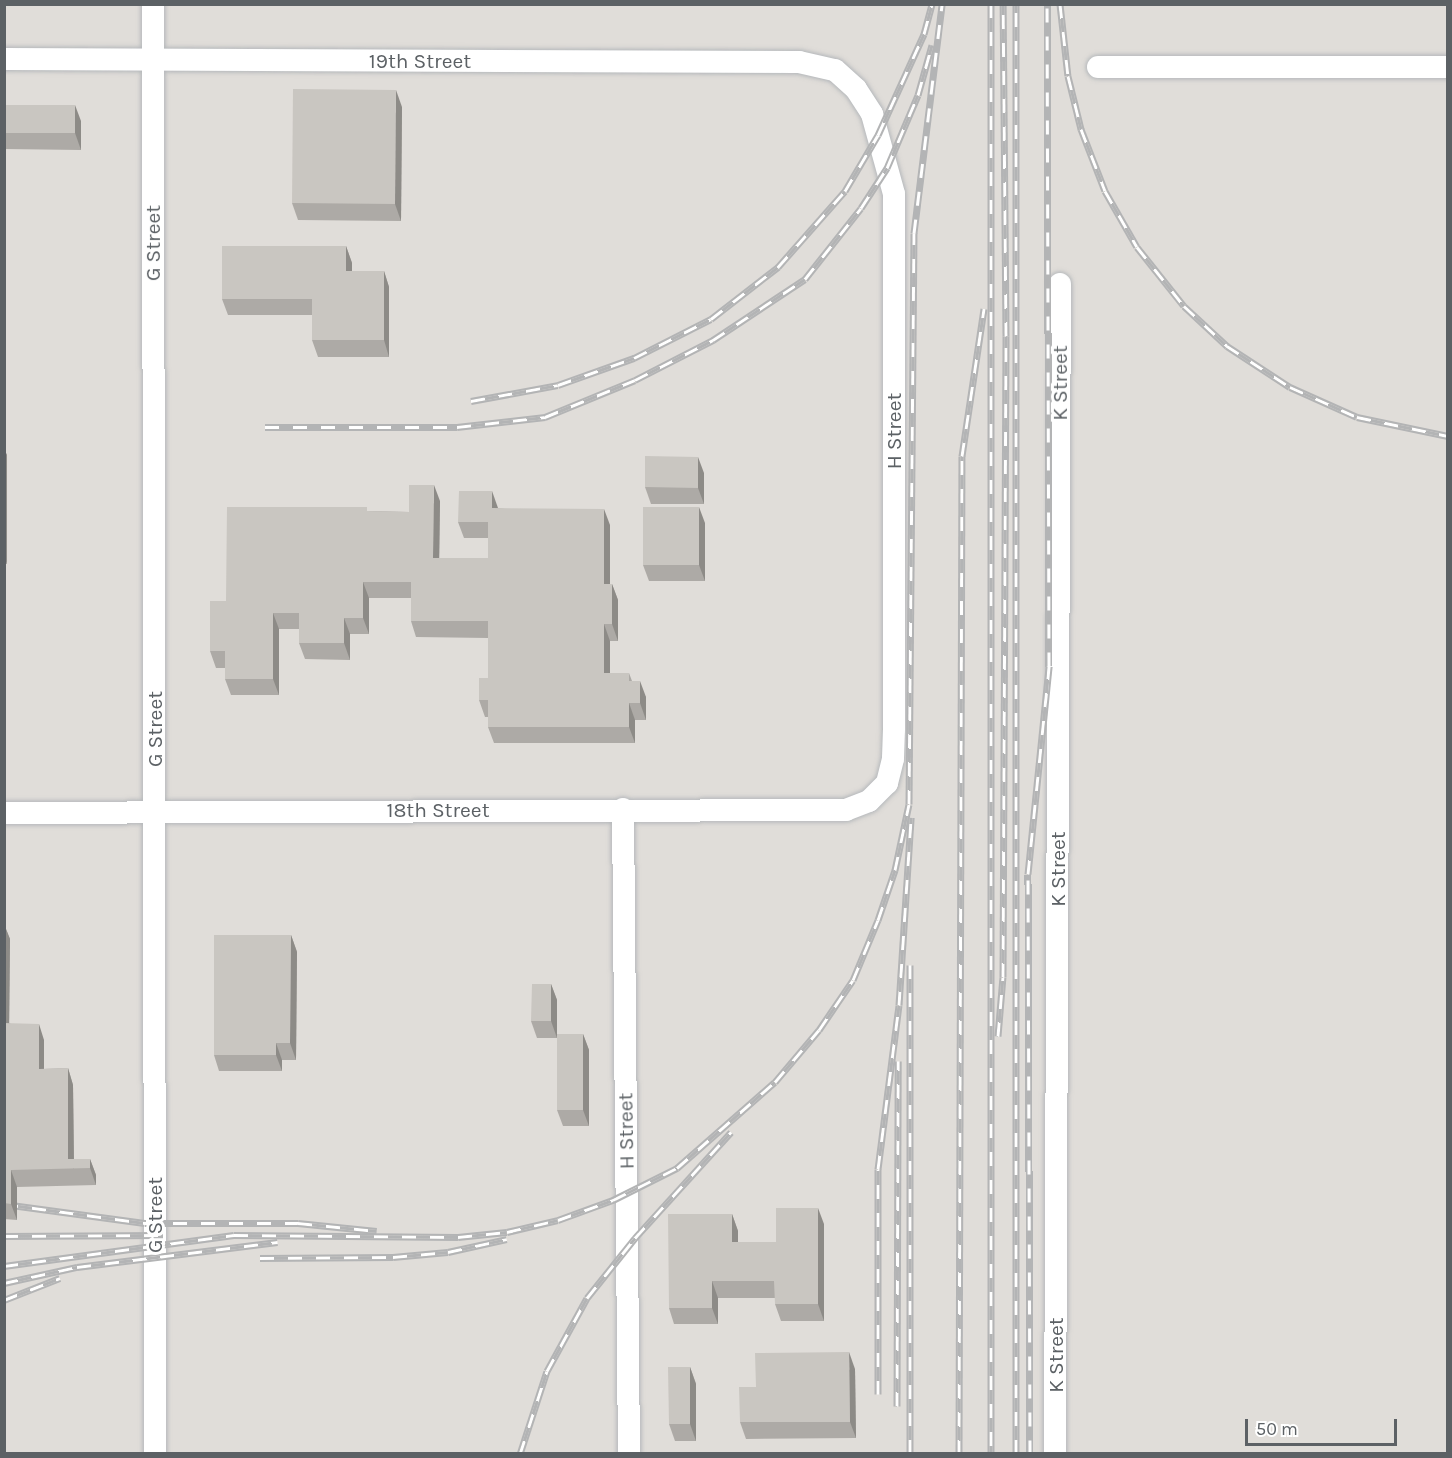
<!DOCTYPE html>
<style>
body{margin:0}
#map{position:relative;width:1452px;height:1458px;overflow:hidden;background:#efebe4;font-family:Karla,sans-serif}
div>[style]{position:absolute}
.industrial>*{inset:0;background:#e0ddd9}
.roads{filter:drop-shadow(0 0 2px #b5b8bb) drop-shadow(0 0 2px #b5b8bb)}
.minor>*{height:22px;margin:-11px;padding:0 11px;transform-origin:11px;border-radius:11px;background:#fff}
.rail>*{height:7px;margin-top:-3.5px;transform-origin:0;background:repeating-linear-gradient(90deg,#fff 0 14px,#b3b4b5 0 28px);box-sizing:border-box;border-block:2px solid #b3b4b5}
.wall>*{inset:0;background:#adaaa6}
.shaded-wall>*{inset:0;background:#8d8b87}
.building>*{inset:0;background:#c9c6c1}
span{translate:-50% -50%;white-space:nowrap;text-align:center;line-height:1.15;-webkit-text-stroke:6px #fff;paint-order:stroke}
.street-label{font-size:21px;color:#5c6165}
.frame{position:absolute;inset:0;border:6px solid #5c6165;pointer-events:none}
.scale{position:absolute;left:1245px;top:1419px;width:152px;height:27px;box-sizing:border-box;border:3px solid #5c6165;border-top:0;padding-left:8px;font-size:18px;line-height:21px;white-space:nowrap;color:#5c6165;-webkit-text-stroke:4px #fff;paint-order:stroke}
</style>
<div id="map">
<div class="industrial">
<i style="clip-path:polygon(5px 5px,1447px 5px,1447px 1453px,5px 1453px)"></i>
</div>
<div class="roads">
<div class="minor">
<i style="left:153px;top:4px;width:1450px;rotate:89.92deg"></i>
<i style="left:4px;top:59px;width:795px;rotate:0.22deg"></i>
<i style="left:799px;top:62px;width:37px;rotate:13deg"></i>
<i style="left:835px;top:70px;width:28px;rotate:42deg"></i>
<i style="left:856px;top:89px;width:30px;rotate:57deg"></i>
<i style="left:872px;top:114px;width:83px;rotate:74.6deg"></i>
<i style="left:894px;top:194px;width:535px;rotate:90deg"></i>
<i style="left:894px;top:729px;width:30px;rotate:92deg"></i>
<i style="left:893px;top:759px;width:25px;rotate:104deg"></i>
<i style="left:887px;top:783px;width:25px;rotate:135deg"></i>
<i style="left:869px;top:801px;width:25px;rotate:159deg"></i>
<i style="left:846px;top:810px;width:842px;rotate:179.8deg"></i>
<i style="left:1098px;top:67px;width:350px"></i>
<i style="left:623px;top:809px;width:645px;rotate:89.47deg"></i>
<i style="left:1055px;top:1454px;width:1170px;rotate:-89.76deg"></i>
</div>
</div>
<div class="rail">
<i style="left:991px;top:4px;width:1450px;rotate:90deg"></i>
<i style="left:1060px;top:4px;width:72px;rotate:83.7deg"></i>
<i style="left:1068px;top:76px;width:55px;rotate:76.2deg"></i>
<i style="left:1081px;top:129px;width:66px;rotate:68.8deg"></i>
<i style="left:1105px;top:191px;width:64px;rotate:60.3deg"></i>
<i style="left:1137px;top:247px;width:75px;rotate:51.5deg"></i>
<i style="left:1184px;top:306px;width:59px;rotate:42.9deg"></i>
<i style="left:1227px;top:346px;width:75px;rotate:33.1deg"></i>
<i style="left:1290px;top:387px;width:73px;rotate:24.1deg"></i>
<i style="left:1357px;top:417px;width:93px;rotate:11.8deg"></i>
<i style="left:471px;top:401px;width:88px;rotate:-10.4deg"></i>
<i style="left:558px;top:385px;width:81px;rotate:-19.6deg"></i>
<i style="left:634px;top:358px;width:86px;rotate:-26.9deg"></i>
<i style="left:711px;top:319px;width:85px;rotate:-37.8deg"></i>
<i style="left:778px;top:267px;width:101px;rotate:-48.6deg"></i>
<i style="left:845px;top:191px;width:65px;rotate:-59.5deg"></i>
<i style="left:878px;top:135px;width:111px;rotate:-65.5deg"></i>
<i style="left:924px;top:34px;width:31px;rotate:-75deg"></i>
<i style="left:265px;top:427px;width:192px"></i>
<i style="left:457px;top:427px;width:89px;rotate:-6.5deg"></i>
<i style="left:545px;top:417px;width:97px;rotate:-22.3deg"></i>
<i style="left:635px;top:380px;width:88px;rotate:-27.1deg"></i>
<i style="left:713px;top:340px;width:110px;rotate:-33.5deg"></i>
<i style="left:805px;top:279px;width:90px;rotate:-51.7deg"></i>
<i style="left:861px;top:208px;width:48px;rotate:-57deg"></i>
<i style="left:887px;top:168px;width:79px;rotate:-67deg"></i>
<i style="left:918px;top:95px;width:52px;rotate:-74.4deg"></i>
<i style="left:998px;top:1036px;width:59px;rotate:-85.2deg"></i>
<i style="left:1003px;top:977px;width:641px;rotate:-89.73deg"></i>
<i style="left:1006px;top:336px;width:332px;rotate:-90.5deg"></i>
<i style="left:4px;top:1204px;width:142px;rotate:7.7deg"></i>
<i style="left:145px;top:1223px;width:153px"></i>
<i style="left:298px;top:1223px;width:79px;rotate:5.8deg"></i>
<i style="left:4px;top:1236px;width:159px;rotate:-0.4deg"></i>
<i style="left:260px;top:1258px;width:133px;rotate:-0.4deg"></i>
<i style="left:393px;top:1257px;width:55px;rotate:-5.2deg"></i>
<i style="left:448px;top:1252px;width:60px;rotate:-12.4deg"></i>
<i style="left:4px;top:1266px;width:232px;rotate:-7.7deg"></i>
<i style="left:234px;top:1235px;width:224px;rotate:0.5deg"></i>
<i style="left:458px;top:1237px;width:49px;rotate:-5.8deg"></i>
<i style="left:507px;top:1232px;width:52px;rotate:-13.2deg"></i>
<i style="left:558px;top:1220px;width:59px;rotate:-20deg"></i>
<i style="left:613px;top:1200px;width:72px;rotate:-26.6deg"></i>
<i style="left:677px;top:1168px;width:130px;rotate:-41.3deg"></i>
<i style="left:775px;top:1082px;width:68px;rotate:-49.8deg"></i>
<i style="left:819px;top:1030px;width:60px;rotate:-55.8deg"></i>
<i style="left:853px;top:980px;width:65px;rotate:-67.4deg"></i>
<i style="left:878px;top:920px;width:53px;rotate:-71.2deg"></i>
<i style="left:895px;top:870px;width:67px;rotate:-78deg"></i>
<i style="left:909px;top:804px;width:571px;rotate:-89.5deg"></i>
<i style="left:914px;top:233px;width:231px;rotate:-83deg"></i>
<i style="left:4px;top:1283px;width:75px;rotate:-12.4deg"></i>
<i style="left:77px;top:1267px;width:202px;rotate:-7.1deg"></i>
<i style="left:4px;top:1300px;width:60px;rotate:-21.4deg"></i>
<i style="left:878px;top:1394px;width:225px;rotate:-90deg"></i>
<i style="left:878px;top:1169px;width:165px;rotate:-82.7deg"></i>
<i style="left:899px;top:1005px;width:188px;rotate:-86.3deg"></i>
<i style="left:897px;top:1406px;width:345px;rotate:-89.8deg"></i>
<i style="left:520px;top:1454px;width:87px;rotate:-72deg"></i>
<i style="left:547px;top:1371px;width:83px;rotate:-61.3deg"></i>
<i style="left:587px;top:1298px;width:77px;rotate:-51.3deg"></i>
<i style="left:635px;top:1238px;width:143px;rotate:-47.8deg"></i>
<i style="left:910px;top:1454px;width:489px;rotate:-90deg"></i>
<i style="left:959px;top:1454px;width:998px;rotate:-89.83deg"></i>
<i style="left:962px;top:456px;width:149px;rotate:-81.5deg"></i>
<i style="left:1016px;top:1454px;width:1450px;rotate:-90deg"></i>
<i style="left:1030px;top:1454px;width:580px;rotate:-90.2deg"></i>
<i style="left:1028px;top:874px;width:209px;rotate:-84.2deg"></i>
<i style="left:1049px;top:666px;width:662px;rotate:-90.17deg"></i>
</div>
<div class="wall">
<i style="clip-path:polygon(4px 105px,81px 121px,81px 150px,5px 149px)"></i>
<i style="clip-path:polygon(402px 107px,401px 221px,298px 220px,292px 203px)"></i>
<i style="clip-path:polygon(346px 246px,352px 263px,352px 271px,384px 271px,389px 287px,389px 357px,318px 357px,312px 340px,312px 315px,228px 315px,222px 299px)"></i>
<i style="clip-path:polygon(4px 449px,7px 455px,7px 564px,4px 564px)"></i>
<i style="clip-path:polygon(704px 473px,704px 504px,651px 504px,645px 487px)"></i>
<i style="clip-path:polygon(440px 501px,439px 558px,488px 558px,488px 538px,464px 538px,458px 522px,498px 508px,610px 525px,610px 584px,612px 584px,618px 600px,618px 641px,610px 641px,610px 673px,629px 673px,632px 681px,646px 697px,646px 720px,635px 720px,635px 743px,494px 743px,488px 727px,488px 717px,485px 717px,479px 700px,488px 678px,488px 638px,416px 637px,411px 621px,411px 598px,369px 598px,369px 634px,350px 634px,350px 660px,305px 659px,299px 643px,299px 629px,279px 629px,279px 695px,231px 695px,225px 679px,225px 668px,216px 668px,210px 651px,226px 601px,369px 511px,409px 512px)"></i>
<i style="clip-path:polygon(705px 523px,705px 581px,649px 581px,643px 565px)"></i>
<i style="clip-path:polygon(4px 924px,10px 939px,9px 1023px,44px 1040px,44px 1069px,68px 1068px,73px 1085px,74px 1159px,90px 1159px,96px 1175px,96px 1185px,17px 1187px,17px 1220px,4px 1219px)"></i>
<i style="clip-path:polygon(291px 935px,297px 952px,296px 1060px,282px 1060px,282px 1071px,219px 1071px,214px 1055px)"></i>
<i style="clip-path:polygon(551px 984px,557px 1000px,557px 1038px,537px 1038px,531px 1021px)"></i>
<i style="clip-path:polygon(583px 1034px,589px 1050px,589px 1126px,563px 1126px,557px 1110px)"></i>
<i style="clip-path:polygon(732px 1214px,738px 1231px,738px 1242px,776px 1242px,824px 1224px,824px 1321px,781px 1321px,775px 1304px,775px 1298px,718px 1298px,718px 1324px,674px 1324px,669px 1308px)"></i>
<i style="clip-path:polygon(690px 1367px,696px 1384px,696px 1441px,675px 1441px,669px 1424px)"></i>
<i style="clip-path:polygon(855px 1369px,856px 1438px,746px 1439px,740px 1422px,756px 1387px)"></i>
</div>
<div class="shaded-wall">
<i style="clip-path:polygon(396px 90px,402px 107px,401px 221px,395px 204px)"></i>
<i style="clip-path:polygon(75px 105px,81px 121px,81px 150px,75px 133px)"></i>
<i style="clip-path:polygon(346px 246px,352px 263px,352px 287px,346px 271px)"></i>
<i style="clip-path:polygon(384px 271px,389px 287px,389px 357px,384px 340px)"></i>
<i style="clip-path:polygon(4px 449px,7px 455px,7px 564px,4px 556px)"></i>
<i style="clip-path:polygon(698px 457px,704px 473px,704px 504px,698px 488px)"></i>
<i style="clip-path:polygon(434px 485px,440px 501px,439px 574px,433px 558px)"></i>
<i style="clip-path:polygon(492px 491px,498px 508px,498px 525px,492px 508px)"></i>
<i style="clip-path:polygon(699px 507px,705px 523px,705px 581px,699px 565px)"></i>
<i style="clip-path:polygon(604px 509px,610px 525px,610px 600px,604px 584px)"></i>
<i style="clip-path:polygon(363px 582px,369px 598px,369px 634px,363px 618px)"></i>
<i style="clip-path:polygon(612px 584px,618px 600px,618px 641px,612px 624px)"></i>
<i style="clip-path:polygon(273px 613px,279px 629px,279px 695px,273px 679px)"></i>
<i style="clip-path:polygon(344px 618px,350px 634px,350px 660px,344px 643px)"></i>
<i style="clip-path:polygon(604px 624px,610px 641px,610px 690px,604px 673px)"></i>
<i style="clip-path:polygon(640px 681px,646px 697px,646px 720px,640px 703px)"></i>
<i style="clip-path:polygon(629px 703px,635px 720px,635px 743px,629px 727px)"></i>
<i style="clip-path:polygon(4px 924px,10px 939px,9px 1040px,4px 1026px)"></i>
<i style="clip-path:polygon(291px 935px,297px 952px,296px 1060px,290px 1043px)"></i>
<i style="clip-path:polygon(551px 984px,557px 1000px,557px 1038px,551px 1021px)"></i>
<i style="clip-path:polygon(39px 1024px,44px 1040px,44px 1085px,39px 1069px)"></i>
<i style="clip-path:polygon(583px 1034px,589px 1050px,589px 1126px,583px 1110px)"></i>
<i style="clip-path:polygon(276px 1043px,282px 1060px,282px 1071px,276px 1055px)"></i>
<i style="clip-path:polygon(68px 1068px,73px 1085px,74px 1169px,68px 1159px)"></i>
<i style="clip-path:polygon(90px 1159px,96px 1175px,96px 1185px,90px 1168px)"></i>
<i style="clip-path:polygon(11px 1170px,17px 1187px,17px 1220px,11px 1204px)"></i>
<i style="clip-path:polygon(818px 1208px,824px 1224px,824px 1321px,818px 1304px)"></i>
<i style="clip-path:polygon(732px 1214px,738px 1231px,738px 1259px,732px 1242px)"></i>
<i style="clip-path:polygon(712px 1281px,718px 1298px,718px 1324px,712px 1308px)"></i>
<i style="clip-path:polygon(849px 1352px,855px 1369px,856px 1438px,850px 1422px)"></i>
<i style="clip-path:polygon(690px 1367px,696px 1384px,696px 1441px,690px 1424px)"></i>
</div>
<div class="building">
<i style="clip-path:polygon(293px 89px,396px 90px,395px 204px,292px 203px)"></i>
<i style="clip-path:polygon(4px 105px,75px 105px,75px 133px,4px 133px)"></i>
<i style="clip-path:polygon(222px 246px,346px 246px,346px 271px,384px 271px,384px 340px,312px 340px,312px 299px,222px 299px)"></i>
<i style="clip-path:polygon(645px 456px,698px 457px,698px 488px,645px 487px)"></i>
<i style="clip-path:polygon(409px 485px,434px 485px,433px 558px,488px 558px,488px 522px,458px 522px,459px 491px,492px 491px,492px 508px,604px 509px,604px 584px,612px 584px,612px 624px,604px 624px,604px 673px,629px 673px,629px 681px,640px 681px,640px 703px,629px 703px,629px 727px,488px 727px,488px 700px,479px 700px,479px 678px,488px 678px,488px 621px,411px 621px,411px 582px,363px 582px,363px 618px,344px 618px,344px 643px,299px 643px,299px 613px,273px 613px,273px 679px,225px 679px,225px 651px,210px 651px,210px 601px,226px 601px,227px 507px,367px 507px,367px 511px,409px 512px)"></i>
<i style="clip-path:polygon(643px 507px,699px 507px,699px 565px,643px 565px)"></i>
<i style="clip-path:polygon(214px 935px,291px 935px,290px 1043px,276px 1043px,276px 1055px,214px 1055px)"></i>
<i style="clip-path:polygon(532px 984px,551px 984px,551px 1021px,531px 1021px)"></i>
<i style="clip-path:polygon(4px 1023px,39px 1024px,39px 1069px,68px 1068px,68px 1159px,90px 1159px,90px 1168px,11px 1170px,11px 1204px,4px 1203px)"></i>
<i style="clip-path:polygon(557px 1034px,583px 1034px,583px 1110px,557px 1110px)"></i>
<i style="clip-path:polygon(776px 1208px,818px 1208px,818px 1304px,775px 1304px,774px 1281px,712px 1281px,712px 1308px,669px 1308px,668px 1214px,732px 1214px,732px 1242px,776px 1242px)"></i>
<i style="clip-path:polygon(849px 1352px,850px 1422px,740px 1422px,739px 1387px,756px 1387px,755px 1353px)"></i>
<i style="clip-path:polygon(668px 1367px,690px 1367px,690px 1424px,669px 1424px)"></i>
</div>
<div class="street-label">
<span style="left:420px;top:61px">19th Street</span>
<span style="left:153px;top:243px;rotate:-90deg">G Street</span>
<span style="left:1060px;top:383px;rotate:-90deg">K Street</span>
<span style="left:894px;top:431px;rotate:-90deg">H Street</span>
<span style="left:155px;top:729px;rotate:-90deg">G Street</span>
<span style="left:438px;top:810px">18th Street</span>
<span style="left:1058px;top:869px;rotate:-90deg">K Street</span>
<span style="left:626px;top:1131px;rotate:-91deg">H Street</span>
<span style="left:155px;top:1215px;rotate:-90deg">G Street</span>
<span style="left:1056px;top:1355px;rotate:-90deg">K Street</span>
</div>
<div class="frame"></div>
<div class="scale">50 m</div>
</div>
